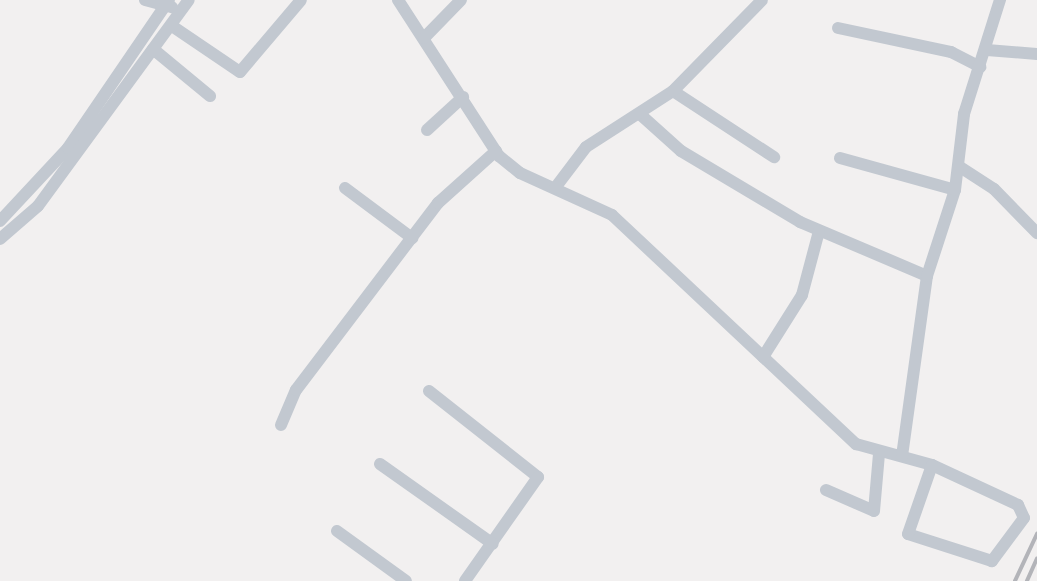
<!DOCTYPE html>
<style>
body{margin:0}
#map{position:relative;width:1037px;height:581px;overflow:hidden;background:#f2f0f0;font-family:Figtree,sans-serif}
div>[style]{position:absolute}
.street>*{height:12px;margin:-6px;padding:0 6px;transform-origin:6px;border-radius:6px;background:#c2c8d0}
.rail>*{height:3.5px;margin:-1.75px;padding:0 1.75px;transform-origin:1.75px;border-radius:1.75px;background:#b3b4b9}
span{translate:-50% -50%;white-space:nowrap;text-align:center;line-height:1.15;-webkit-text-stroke:5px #fff;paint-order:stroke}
</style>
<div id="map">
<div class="street">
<i style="left:145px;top:0;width:28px;rotate:15deg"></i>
<i style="left:398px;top:0;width:186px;rotate:57.1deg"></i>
<i style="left:499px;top:156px;width:27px;rotate:39deg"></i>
<i style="left:520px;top:173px;width:101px;rotate:24.5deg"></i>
<i style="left:612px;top:215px;width:335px;rotate:43.2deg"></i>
<i style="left:856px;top:444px;width:79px;rotate:15.4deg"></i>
<i style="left:932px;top:465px;width:95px;rotate:24.9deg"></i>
<i style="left:1018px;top:505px;width:14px;rotate:65deg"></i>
<i style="left:1024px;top:518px;width:54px;rotate:126.7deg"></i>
<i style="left:992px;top:561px;width:88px;rotate:-162.2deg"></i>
<i style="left:908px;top:534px;width:73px;rotate:-70.8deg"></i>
<i style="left:172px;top:26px;width:82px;rotate:34.1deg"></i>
<i style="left:240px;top:72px;width:94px;rotate:-49.7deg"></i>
<i style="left:838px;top:28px;width:116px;rotate:12deg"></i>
<i style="left:951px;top:52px;width:33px;rotate:27deg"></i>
<i style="left:424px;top:38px;width:53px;rotate:-45.8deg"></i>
<i style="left:153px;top:49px;width:74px;rotate:39.5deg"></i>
<i style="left:987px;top:50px;width:50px;rotate:4.6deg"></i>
<i style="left:673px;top:91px;width:121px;rotate:33.2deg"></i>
<i style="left:642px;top:116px;width:52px;rotate:41.9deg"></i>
<i style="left:681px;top:151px;width:139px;rotate:30.8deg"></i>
<i style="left:800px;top:222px;width:138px;rotate:23deg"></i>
<i style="left:427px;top:130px;width:49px;rotate:-42.5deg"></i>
<i style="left:840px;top:158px;width:119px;rotate:15.5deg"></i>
<i style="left:960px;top:167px;width:40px;rotate:32.9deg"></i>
<i style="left:994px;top:189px;width:62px;rotate:45.7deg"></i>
<i style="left:345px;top:188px;width:84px;rotate:36.7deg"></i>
<i style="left:555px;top:188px;width:51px;rotate:-52.9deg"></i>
<i style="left:586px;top:147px;width:103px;rotate:-32.8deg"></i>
<i style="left:673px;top:91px;width:127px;rotate:-45.6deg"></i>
<i style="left:0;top:221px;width:100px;rotate:-47deg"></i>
<i style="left:68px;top:148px;width:179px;rotate:-55.7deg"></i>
<i style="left:0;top:239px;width:50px;rotate:-41deg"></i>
<i style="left:38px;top:206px;width:255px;rotate:-53.8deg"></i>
<i style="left:763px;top:357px;width:73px;rotate:-57.8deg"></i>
<i style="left:802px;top:295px;width:66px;rotate:-75.1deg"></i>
<i style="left:429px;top:391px;width:139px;rotate:38.3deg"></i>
<i style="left:538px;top:477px;width:127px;rotate:125.1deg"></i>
<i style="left:281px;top:425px;width:38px;rotate:-67deg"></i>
<i style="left:296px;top:390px;width:235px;rotate:-52.8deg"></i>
<i style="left:438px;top:203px;width:78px;rotate:-41.9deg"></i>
<i style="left:902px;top:456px;width:182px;rotate:-82.1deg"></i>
<i style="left:927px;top:276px;width:90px;rotate:-72deg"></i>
<i style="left:955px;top:190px;width:77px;rotate:-83.2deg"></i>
<i style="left:964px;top:114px;width:120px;rotate:-72.5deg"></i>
<i style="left:380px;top:464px;width:138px;rotate:35.3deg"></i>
<i style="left:826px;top:490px;width:52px;rotate:23.6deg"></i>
<i style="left:874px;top:511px;width:57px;rotate:-85deg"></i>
<i style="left:337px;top:531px;width:85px;rotate:35.9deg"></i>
</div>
<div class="rail">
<i style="left:1015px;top:581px;width:52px;rotate:-64.9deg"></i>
<i style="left:1027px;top:581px;width:24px;rotate:-66deg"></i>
</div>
</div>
